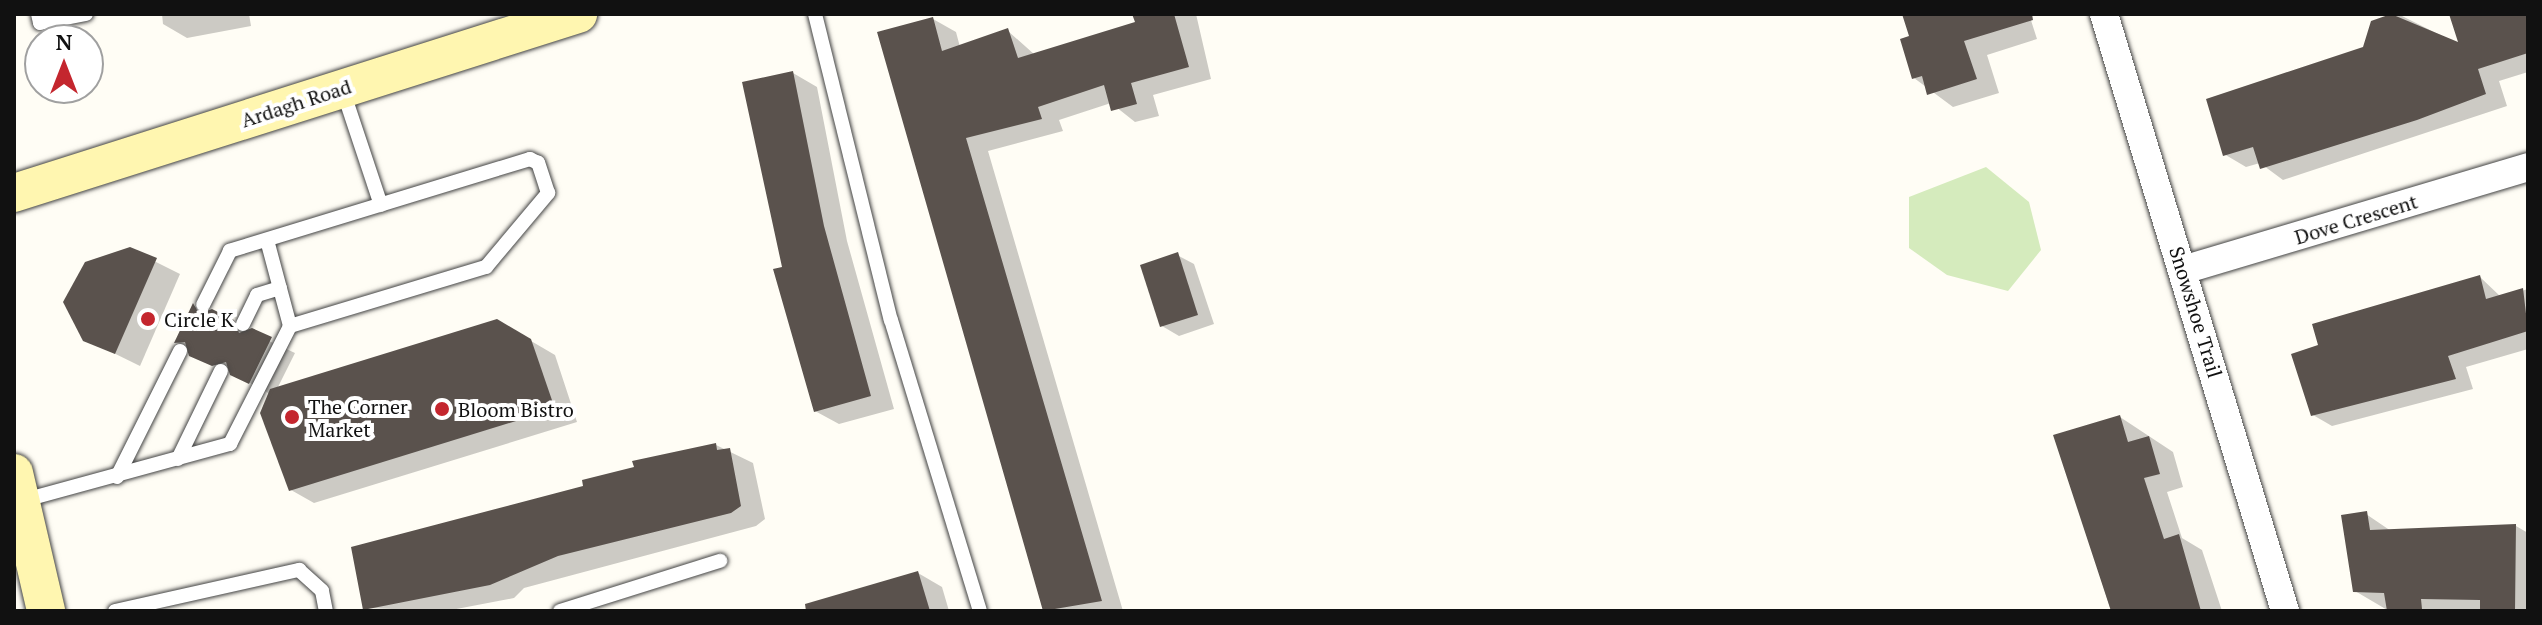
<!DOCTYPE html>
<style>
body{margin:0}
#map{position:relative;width:2542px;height:625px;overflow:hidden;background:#fffdf5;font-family:"PT Serif",serif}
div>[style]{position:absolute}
.green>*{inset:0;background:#d5ebbd}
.shadow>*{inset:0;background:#0003}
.building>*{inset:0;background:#5a524d}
.roads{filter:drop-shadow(0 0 2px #444) drop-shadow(0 0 2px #444)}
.lane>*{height:14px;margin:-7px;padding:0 7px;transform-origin:7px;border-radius:7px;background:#fff}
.street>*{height:28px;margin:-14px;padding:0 14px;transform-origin:14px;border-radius:14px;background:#fff}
.secondary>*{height:38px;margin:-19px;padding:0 19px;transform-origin:19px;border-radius:19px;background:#fff6b0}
.dots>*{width:22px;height:22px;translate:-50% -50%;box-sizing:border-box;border:4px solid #fff;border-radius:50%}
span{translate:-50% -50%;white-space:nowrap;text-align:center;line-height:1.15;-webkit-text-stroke:8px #fff;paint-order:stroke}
.street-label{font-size:20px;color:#111}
.poi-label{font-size:20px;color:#111}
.left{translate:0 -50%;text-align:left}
.frame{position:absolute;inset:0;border:16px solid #111;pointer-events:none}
.north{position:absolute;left:24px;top:24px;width:80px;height:80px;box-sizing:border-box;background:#fff;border:2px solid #a0a0a0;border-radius:50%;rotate:0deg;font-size:22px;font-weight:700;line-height:32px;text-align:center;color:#111}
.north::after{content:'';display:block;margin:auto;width:28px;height:36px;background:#c4262e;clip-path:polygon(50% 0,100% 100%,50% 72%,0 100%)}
</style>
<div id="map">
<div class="green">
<i style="clip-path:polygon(1986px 167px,2029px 202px,2041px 250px,2008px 291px,1947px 275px,1909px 248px,1909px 197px)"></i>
</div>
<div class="shadow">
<i style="clip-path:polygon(162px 14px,249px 14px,251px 26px,187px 38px,163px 24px)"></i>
<i style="clip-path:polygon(1134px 14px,1196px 14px,1211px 79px,1153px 95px,1159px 116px,1135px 122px,1111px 103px,1059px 120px,1063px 131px,988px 151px,1123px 611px,1045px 611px,879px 34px,933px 19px,956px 32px,960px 47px,1008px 31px,1035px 55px,1137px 24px)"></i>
<i style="clip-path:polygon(1921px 14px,2029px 14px,2037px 39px,1987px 55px,1999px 93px,1953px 107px,1914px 78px,1911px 37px)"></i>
<i style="clip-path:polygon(2398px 14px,2462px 46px,2451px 14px,2528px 14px,2528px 72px,2499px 81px,2507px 106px,2283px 180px,2260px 163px,2246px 167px,2224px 154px,2364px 49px,2373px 22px)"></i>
<i style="clip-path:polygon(793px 73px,817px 87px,847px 241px,894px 409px,839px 424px,815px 411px,784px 268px)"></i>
<i style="clip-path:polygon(130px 249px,180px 274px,140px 366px,85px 339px)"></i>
<i style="clip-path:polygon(1177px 255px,1194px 264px,1214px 324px,1179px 336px,1162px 326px)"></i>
<i style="clip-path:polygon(2480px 277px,2501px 297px,2528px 289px,2528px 349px,2466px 367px,2473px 389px,2332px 426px,2313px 415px,2321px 347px)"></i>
<i style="clip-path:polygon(194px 306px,295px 353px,277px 389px,497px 321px,555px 355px,577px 422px,314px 503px,291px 490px,270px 394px,177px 342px)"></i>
<i style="clip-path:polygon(2120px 417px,2173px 452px,2183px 487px,2167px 492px,2182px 538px,2202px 550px,2222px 611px,2111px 611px,2056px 436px)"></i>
<i style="clip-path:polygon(716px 445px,753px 463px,765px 519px,756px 526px,524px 588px,514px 598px,446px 611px,365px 608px,585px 488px)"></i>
<i style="clip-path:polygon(2366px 514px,2391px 531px,2516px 526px,2528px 533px,2528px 611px,2389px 611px,2355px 591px)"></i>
<i style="clip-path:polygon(918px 573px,942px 587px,949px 611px,831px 611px)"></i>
</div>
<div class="building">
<i style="clip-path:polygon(1132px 14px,1174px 14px,1189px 67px,1131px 83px,1137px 104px,1111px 111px,1104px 85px,1038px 107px,1042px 119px,966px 138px,1102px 601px,1043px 611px,877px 32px,933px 17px,942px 51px,1008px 28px,1018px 58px,1135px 22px)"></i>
<i style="clip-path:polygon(1902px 14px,2032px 14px,2033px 20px,1964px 41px,1977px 79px,1927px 95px,1922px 76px,1912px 79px,1900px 39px,1909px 36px)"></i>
<i style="clip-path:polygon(2391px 14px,2458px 42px,2449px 14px,2528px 14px,2528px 53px,2478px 69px,2486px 94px,2417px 120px,2260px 169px,2253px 147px,2223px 156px,2206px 99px,2363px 47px,2371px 21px)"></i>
<i style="clip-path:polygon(793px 71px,824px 226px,871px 396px,814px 412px,773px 269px,782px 267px,742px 82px)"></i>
<i style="clip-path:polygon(130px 247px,157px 258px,115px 354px,83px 341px,63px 302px,85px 262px)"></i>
<i style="clip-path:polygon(1178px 252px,1198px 315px,1160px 327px,1140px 265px)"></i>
<i style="clip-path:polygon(2480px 275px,2486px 299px,2523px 288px,2528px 331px,2448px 356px,2456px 379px,2311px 416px,2291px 354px,2318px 345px,2312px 324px)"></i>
<i style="clip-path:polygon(193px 303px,199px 314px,212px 309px,234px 320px,239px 333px,252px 328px,272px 337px,249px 384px,230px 375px,226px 362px,212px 366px,189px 356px,185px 342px,174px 343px)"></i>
<i style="clip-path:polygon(497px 319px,531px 339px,555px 409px,289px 491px,260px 413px,270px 389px)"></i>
<i style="clip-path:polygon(2120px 415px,2128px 442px,2149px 436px,2160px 474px,2144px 478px,2164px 539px,2179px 534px,2201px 611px,2111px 611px,2053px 435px)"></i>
<i style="clip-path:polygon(716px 443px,717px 450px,730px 448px,741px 506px,731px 513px,558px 556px,490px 585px,363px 610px,351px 547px,583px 486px,582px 480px,634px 467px,632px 461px)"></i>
<i style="clip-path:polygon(2367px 511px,2370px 530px,2516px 524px,2515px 611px,2480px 611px,2480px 600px,2421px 599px,2422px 609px,2387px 611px,2384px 593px,2353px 592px,2341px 515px)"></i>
<i style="clip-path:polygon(918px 571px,930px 611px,806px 611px,805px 604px)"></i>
</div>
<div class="roads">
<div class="lane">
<i style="left:38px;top:14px;width:9px;rotate:77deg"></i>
<i style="left:40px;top:23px;width:47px;rotate:-11.1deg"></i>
<i style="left:815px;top:14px;width:315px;rotate:76.1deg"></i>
<i style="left:891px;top:320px;width:304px;rotate:73deg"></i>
<i style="left:343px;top:91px;width:120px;rotate:71.6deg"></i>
<i style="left:267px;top:240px;width:89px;rotate:75deg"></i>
<i style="left:243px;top:324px;width:32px;rotate:-64deg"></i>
<i style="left:257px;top:295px;width:24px;rotate:-17deg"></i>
<i style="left:178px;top:459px;width:98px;rotate:-64deg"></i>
<i style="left:117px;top:477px;width:141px;rotate:-63.4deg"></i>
<i style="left:21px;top:501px;width:217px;rotate:-15.3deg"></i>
<i style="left:230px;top:444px;width:132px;rotate:-63deg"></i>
<i style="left:290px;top:326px;width:205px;rotate:-16.8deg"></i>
<i style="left:486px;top:267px;width:97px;rotate:-50deg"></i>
<i style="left:548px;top:193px;width:32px;rotate:-108deg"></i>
<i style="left:538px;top:163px;width:9px;rotate:-153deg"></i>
<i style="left:530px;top:159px;width:314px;rotate:163deg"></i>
<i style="left:230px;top:251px;width:60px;rotate:116.6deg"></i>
<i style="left:115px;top:611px;width:189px;rotate:-12.6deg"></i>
<i style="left:299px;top:570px;width:31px;rotate:42deg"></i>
<i style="left:322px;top:591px;width:20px;rotate:79deg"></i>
<i style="left:560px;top:611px;width:168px;rotate:-17.4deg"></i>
</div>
<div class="street">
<i style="left:2104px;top:14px;width:624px;rotate:73.13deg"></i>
<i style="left:2183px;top:270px;width:360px;rotate:-16.6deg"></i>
</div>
<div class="secondary">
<i style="left:14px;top:193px;width:592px;rotate:-17.61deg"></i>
<i style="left:14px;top:473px;width:142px;rotate:76.9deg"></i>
</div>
</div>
<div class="dots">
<i style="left:148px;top:319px;background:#c4262e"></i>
<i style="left:442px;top:409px;background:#c4262e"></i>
<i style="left:292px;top:417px;background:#c4262e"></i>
</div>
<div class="street-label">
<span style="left:296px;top:103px;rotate:-18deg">Ardagh Road</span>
<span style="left:2356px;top:219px;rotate:-17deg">Dove Crescent</span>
<span style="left:2196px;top:312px;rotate:73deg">Snowshoe Trail</span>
</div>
<div class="poi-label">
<span class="left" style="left:164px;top:319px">Circle K</span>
<span class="left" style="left:308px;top:418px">The Corner<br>Market</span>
<span class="left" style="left:458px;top:409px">Bloom Bistro</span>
</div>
<div class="frame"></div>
<div class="north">N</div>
</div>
